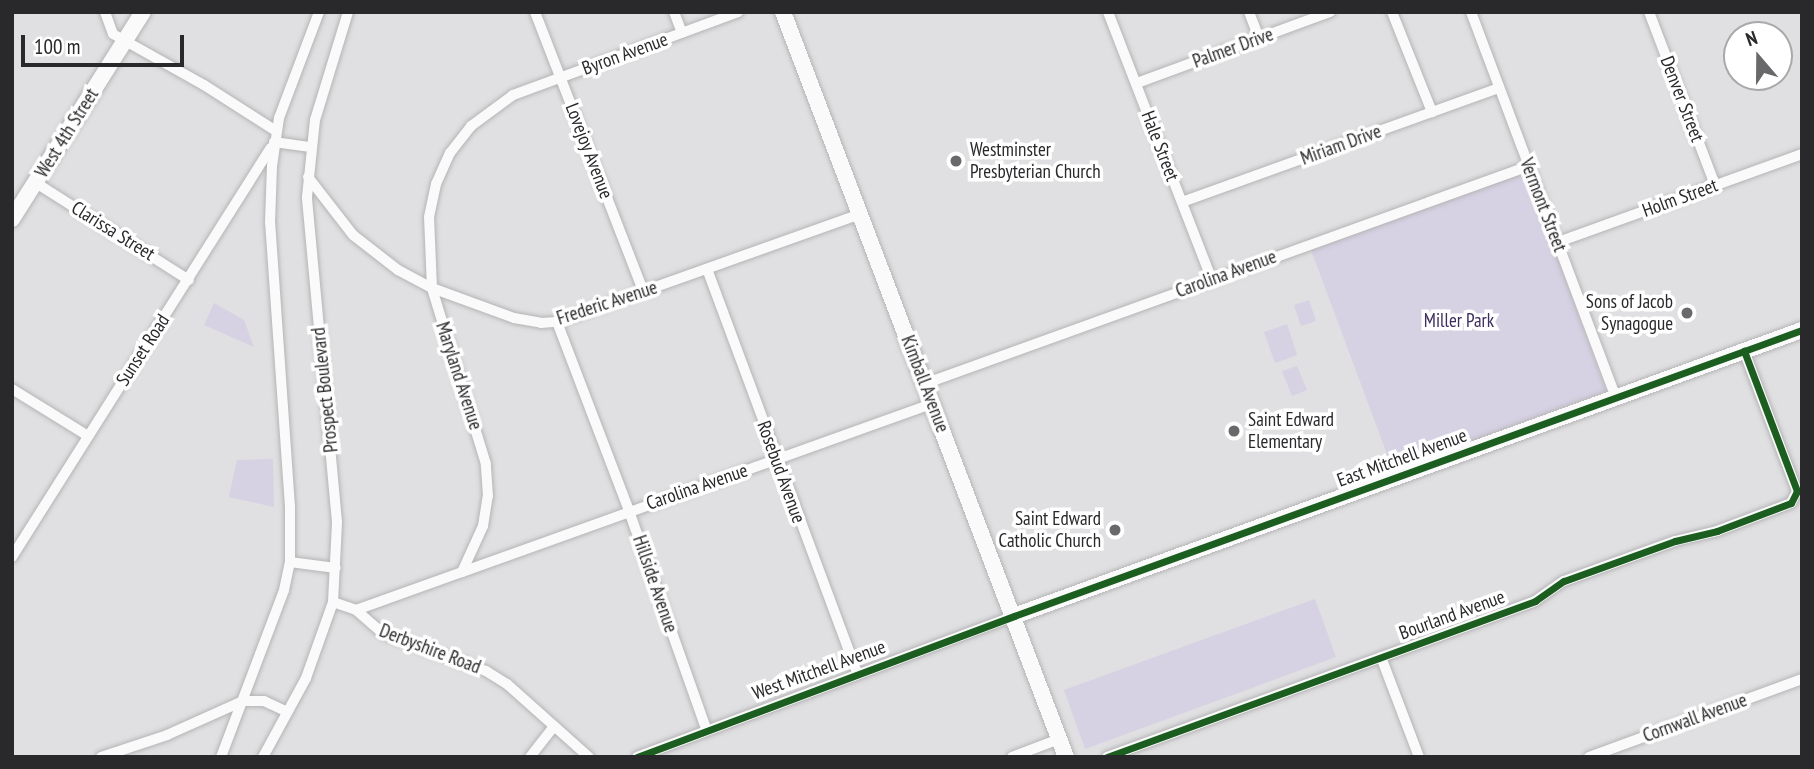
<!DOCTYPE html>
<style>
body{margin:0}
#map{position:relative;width:1814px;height:769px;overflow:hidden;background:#e0dfe1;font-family:"PT Sans Narrow",sans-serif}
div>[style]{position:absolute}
.green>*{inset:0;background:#d6d1e3}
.roads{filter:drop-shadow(0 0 2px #b5b4b6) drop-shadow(0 0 2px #b5b4b6)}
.street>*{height:10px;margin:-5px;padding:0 5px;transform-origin:5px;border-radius:5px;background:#fafafa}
.secondary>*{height:16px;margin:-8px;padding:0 8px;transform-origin:8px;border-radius:8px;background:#fafafa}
.cycleway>*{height:7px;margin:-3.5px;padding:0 3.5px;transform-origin:3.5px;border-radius:3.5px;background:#1b5e20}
.dots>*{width:19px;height:19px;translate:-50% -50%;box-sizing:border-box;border:4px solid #fff;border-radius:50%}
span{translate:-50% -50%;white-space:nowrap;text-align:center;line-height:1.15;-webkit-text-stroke:7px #fff;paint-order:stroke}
.street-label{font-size:19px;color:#29292b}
.poi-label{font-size:19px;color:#29292b}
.left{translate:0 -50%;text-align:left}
.right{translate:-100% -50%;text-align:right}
.park-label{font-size:19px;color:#3d2e5d}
.frame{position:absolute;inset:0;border:14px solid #29292b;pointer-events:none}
.north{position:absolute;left:1723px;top:21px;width:70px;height:70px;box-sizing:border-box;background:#fff;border:2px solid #a9a9aa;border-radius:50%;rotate:340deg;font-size:19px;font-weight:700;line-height:28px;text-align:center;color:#29292b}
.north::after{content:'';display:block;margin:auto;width:24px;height:32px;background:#69696b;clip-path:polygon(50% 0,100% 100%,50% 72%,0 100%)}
.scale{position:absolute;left:21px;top:35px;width:163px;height:32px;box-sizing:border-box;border:4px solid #29292b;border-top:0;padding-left:9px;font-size:21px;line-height:24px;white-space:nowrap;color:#29292b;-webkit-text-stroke:5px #fff;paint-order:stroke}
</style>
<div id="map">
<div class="green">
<i style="clip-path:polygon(1526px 172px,1606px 391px,1393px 470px,1311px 250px)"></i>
<i style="clip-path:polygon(1309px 300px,1316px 321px,1301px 326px,1294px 305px)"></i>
<i style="clip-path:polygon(214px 303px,244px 320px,254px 347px,204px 325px)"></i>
<i style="clip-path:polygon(1287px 324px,1297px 355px,1275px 363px,1264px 332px)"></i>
<i style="clip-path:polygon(1297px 366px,1307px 390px,1292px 396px,1282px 371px)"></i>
<i style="clip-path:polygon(273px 459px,274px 507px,229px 497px,237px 460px)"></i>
<i style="clip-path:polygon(1315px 599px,1336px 657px,1085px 749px,1064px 690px)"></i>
</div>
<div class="roads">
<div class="street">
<i style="left:105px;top:12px;width:23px;rotate:70deg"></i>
<i style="left:113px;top:34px;width:104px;rotate:29.3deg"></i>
<i style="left:204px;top:85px;width:85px;rotate:32.6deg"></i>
<i style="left:535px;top:12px;width:299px;rotate:68.8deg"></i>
<i style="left:674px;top:12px;width:22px;rotate:69deg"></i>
<i style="left:1108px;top:12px;width:287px;rotate:68.8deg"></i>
<i style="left:1249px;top:12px;width:28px;rotate:69deg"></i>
<i style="left:1392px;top:12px;width:108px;rotate:68.2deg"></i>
<i style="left:1471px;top:12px;width:411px;rotate:69.4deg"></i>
<i style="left:1649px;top:12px;width:185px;rotate:69.1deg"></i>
<i style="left:1137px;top:83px;width:206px;rotate:-20.2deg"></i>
<i style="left:274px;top:142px;width:37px;rotate:8deg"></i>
<i style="left:308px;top:177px;width:73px;rotate:52.2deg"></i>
<i style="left:353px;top:235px;width:57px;rotate:37.9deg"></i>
<i style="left:398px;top:270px;width:38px;rotate:28deg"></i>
<i style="left:432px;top:288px;width:87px;rotate:20.1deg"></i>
<i style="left:514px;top:318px;width:27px;rotate:10deg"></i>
<i style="left:541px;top:323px;width:16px;rotate:-4deg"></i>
<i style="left:557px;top:322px;width:322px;rotate:-19.6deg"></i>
<i style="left:36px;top:183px;width:181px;rotate:32.4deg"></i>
<i style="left:1182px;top:202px;width:337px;rotate:-19.8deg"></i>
<i style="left:1558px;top:242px;width:259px;rotate:-19.8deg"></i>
<i style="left:707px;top:269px;width:431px;rotate:69.6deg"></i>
<i style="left:557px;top:322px;width:202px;rotate:69.1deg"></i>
<i style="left:629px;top:511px;width:231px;rotate:70.5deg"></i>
<i style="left:924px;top:384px;width:643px;rotate:-19.82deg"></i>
<i style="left:12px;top:389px;width:89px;rotate:31.7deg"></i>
<i style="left:12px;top:557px;width:484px;rotate:-57.7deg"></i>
<i style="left:290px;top:562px;width:46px;rotate:7.4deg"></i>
<i style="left:462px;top:572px;width:499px;rotate:-19.7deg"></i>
<i style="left:333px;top:602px;width:24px;rotate:19deg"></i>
<i style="left:356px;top:610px;width:35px;rotate:41deg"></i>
<i style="left:382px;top:633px;width:111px;rotate:20.1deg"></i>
<i style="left:486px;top:671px;width:25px;rotate:32deg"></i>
<i style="left:507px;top:684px;width:110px;rotate:41.7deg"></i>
<i style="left:356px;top:610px;width:113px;rotate:-19.7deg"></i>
<i style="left:462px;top:572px;width:51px;rotate:-65.5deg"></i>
<i style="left:483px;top:526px;width:30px;rotate:-81deg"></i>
<i style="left:488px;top:496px;width:32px;rotate:-94deg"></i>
<i style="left:486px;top:464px;width:184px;rotate:-107.1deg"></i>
<i style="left:432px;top:288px;width:71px;rotate:-92.4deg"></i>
<i style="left:429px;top:217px;width:34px;rotate:-78deg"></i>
<i style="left:436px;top:184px;width:34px;rotate:-66deg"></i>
<i style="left:450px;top:153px;width:34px;rotate:-52deg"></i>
<i style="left:471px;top:126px;width:52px;rotate:-36.4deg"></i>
<i style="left:513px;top:95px;width:240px;rotate:-20.2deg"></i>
<i style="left:1381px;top:657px;width:107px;rotate:69.2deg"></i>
<i style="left:101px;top:757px;width:70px;rotate:-18.4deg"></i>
<i style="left:167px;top:735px;width:83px;rotate:-24.1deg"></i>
<i style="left:243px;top:701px;width:21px"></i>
<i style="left:264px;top:701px;width:26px;rotate:25deg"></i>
<i style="left:221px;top:757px;width:178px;rotate:-69.3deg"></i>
<i style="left:284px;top:590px;width:29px;rotate:-78deg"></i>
<i style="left:290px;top:562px;width:55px;rotate:-90deg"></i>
<i style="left:290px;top:507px;width:285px;rotate:-94deg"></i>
<i style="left:270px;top:223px;width:57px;rotate:-88deg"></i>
<i style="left:272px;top:166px;width:49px;rotate:-81.7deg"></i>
<i style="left:279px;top:118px;width:113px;rotate:-69.3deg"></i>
<i style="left:263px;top:757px;width:90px;rotate:-61.4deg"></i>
<i style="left:306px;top:678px;width:81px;rotate:-70.4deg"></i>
<i style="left:333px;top:602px;width:80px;rotate:-87.1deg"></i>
<i style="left:337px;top:522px;width:326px;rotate:-95.3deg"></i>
<i style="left:307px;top:197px;width:77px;rotate:-84.1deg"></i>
<i style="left:315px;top:120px;width:113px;rotate:-73deg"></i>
<i style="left:530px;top:757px;width:39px;rotate:-52deg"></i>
<i style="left:637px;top:757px;width:403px;rotate:-20.5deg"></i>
<i style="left:1012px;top:757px;width:50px;rotate:-21deg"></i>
<i style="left:1107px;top:757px;width:456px;rotate:-20deg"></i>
<i style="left:1535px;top:601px;width:35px;rotate:-35deg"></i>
<i style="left:1564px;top:581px;width:118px;rotate:-19.8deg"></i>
<i style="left:1675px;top:541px;width:43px;rotate:-13.4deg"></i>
<i style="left:1717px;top:531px;width:79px;rotate:-20.7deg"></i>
<i style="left:1791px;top:503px;width:13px;rotate:-63deg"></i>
<i style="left:1797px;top:491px;width:150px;rotate:-110.7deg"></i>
<i style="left:1589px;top:757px;width:227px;rotate:-20.1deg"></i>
</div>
<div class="secondary">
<i style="left:783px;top:12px;width:797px;rotate:69.2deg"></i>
<i style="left:12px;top:219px;width:245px;rotate:-57.7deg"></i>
<i style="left:1014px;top:616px;width:838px;rotate:-19.95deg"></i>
</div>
</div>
<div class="cycleway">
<i style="left:637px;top:757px;width:403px;rotate:-20.5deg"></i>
<i style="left:1014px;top:616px;width:838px;rotate:-19.95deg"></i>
<i style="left:1107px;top:757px;width:456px;rotate:-20deg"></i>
<i style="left:1535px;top:601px;width:35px;rotate:-35deg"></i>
<i style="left:1564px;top:581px;width:118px;rotate:-19.8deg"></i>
<i style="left:1675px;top:541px;width:43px;rotate:-13.4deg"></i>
<i style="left:1717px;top:531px;width:79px;rotate:-20.7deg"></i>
<i style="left:1791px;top:503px;width:13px;rotate:-63deg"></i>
<i style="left:1797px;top:491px;width:150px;rotate:-110.7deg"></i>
</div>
<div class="dots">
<i style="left:956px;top:161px;background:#69696b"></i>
<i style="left:1687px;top:313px;background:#69696b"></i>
<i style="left:1234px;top:431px;background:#69696b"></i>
<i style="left:1115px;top:530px;background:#69696b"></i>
</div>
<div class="street-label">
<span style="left:1233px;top:48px;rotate:-20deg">Palmer Drive</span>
<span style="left:625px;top:54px;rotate:-20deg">Byron Avenue</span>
<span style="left:1682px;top:99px;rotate:69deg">Denver Street</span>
<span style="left:67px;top:133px;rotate:-58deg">West 4th Street</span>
<span style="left:1341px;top:145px;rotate:-20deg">Miriam Drive</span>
<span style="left:1160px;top:146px;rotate:69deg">Hale Street</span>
<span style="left:589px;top:151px;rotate:69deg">Lovejoy Avenue</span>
<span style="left:1680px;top:198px;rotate:-20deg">Holm Street</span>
<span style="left:1543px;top:205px;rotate:69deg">Vermont Street</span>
<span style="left:113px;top:231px;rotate:32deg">Clarissa Street</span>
<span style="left:1226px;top:274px;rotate:-20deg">Carolina Avenue</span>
<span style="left:607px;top:303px;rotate:-18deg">Frederic Avenue</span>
<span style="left:143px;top:350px;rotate:-57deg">Sunset Road</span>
<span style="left:459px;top:376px;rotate:72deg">Maryland Avenue</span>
<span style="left:925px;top:384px;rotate:69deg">Kimball Avenue</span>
<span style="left:325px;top:390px;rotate:-96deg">Prospect Boulevard</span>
<span style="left:1402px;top:458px;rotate:-20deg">East Mitchell Avenue</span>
<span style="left:781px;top:472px;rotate:70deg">Rosebud Avenue</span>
<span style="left:697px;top:487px;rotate:-19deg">Carolina Avenue</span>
<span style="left:655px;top:584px;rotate:71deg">Hillside Avenue</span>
<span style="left:1452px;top:615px;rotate:-20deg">Bourland Avenue</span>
<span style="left:430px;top:649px;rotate:21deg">Derbyshire Road</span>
<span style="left:819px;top:670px;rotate:-20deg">West Mitchell Avenue</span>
<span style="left:1695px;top:718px;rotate:-20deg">Cornwall Avenue</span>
</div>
<div class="poi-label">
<span class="left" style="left:970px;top:161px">Westminster<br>Presbyterian Church</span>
<span class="right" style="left:1673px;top:313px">Sons of Jacob<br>Synagogue</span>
<span class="left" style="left:1248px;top:431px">Saint Edward<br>Elementary</span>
<span class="right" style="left:1101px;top:530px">Saint Edward<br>Catholic Church</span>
</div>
<div class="park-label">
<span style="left:1459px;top:321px">Miller Park</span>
</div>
<div class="frame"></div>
<div class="north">N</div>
<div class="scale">100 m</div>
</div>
